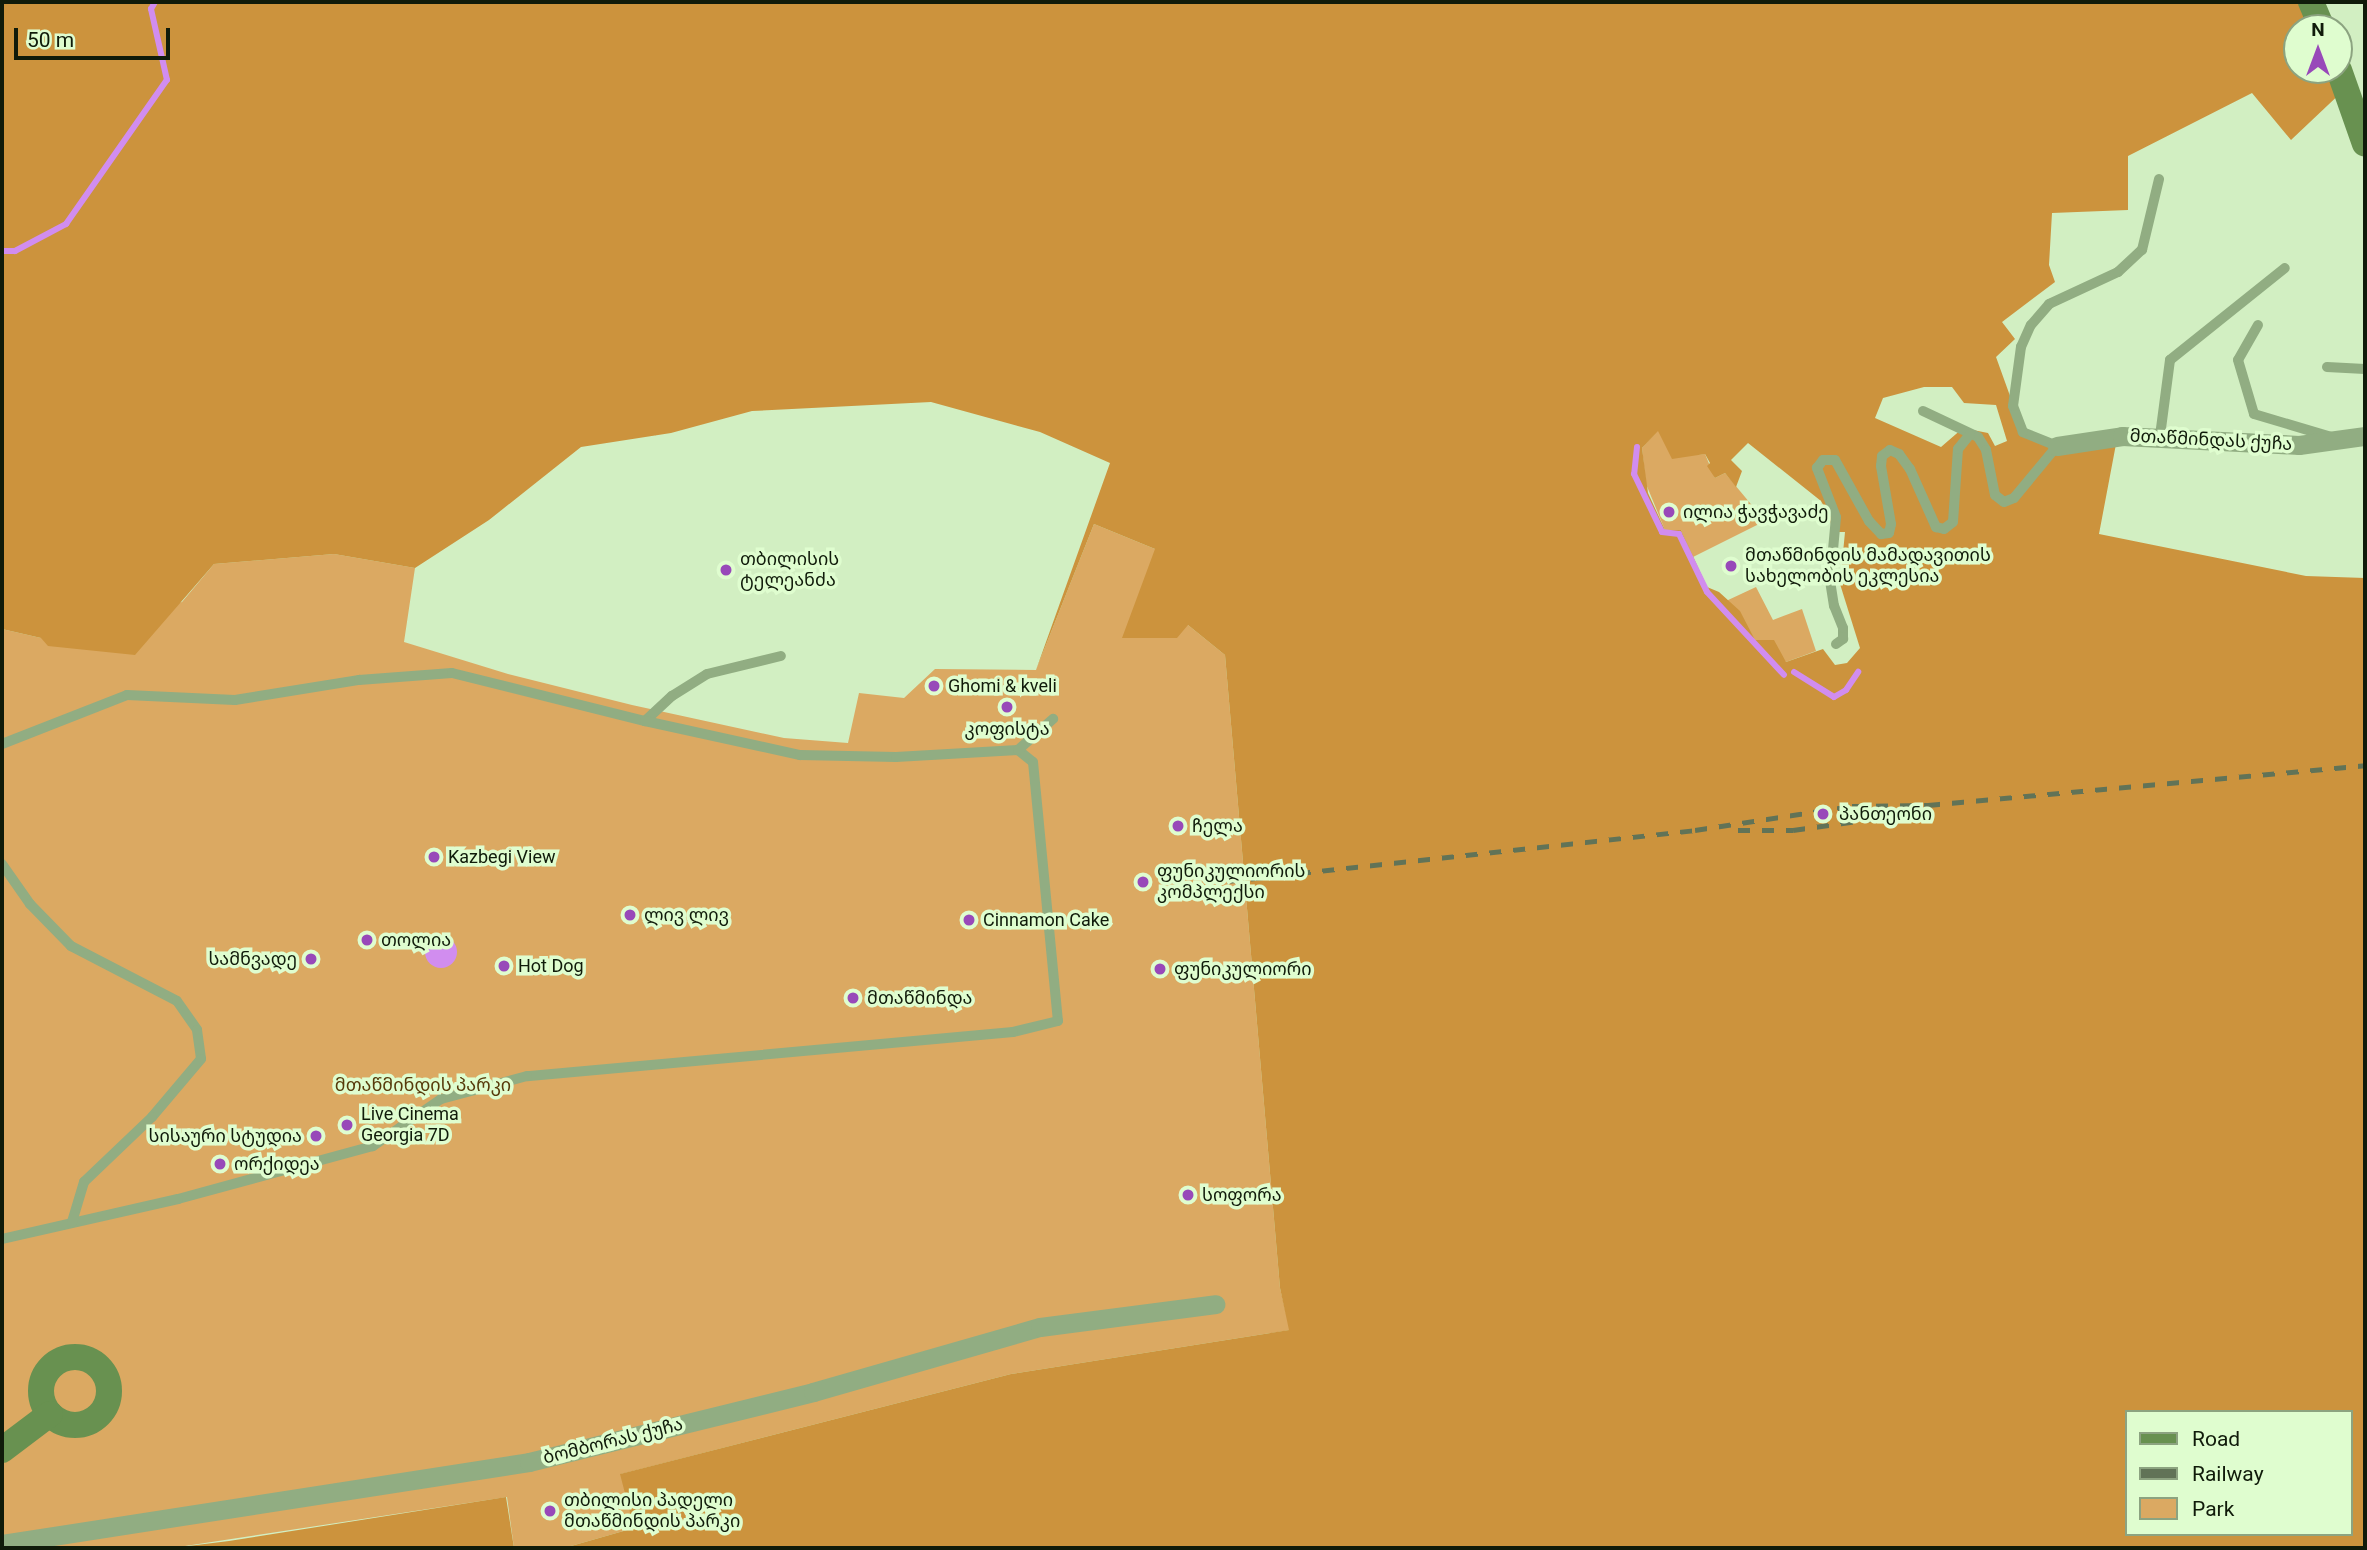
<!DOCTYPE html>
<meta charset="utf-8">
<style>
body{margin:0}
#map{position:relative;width:2367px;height:1550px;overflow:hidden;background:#d2efc2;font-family:Roboto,"Noto Sans Georgian",sans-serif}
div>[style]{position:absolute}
.green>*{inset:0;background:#dba962}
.forest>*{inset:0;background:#cc933d}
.water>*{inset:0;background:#d18def}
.round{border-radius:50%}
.stream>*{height:6px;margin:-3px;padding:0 3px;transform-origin:3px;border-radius:3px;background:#d18def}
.lane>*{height:10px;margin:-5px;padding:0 5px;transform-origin:5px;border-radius:5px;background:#91ad82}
.street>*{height:19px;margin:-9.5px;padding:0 9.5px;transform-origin:9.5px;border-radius:9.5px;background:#91ad82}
.secondary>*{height:26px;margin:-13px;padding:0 13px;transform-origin:13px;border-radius:13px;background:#689150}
.secondary>.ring{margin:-13px;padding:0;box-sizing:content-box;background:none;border:26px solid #689150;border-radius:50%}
.rail>*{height:5px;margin-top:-2.5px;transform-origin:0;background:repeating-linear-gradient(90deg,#617357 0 12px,transparent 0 24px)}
.dots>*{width:19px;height:19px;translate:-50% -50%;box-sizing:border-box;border:4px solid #dffdcf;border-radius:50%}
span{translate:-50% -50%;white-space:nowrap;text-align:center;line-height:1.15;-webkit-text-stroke:7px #dffdcf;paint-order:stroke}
.street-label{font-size:18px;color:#101b0a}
.poi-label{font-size:18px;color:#101b0a}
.left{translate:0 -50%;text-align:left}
.right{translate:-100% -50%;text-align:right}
.park-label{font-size:18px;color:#573a0a}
.frame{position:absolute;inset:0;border:4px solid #101b0a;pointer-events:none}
.legend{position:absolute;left:2125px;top:1410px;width:228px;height:126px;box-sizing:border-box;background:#dffdcf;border:2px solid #8ca380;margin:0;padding:9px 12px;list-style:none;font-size:21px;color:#101b0a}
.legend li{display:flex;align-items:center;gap:14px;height:35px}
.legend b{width:35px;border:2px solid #8ca380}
.north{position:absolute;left:2283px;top:14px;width:70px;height:70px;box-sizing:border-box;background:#dffdcf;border:2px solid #8ca380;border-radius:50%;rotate:0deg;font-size:19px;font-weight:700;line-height:28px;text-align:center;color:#101b0a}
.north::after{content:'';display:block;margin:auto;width:24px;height:32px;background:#9849b9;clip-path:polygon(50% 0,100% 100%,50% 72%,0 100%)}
.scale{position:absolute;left:14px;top:28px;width:156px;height:32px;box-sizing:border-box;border:4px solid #101b0a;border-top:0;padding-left:9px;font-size:21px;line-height:24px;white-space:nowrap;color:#101b0a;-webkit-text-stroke:5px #dffdcf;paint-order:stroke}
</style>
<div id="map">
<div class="green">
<i style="clip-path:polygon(1658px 430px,1681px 456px,1705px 454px,1715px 478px,1725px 473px,1765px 521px,1693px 557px,1681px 530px,1665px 530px,1646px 484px,1642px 448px)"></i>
<i style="clip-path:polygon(1094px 524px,1155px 549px,1188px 625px,1225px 655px,1280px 1288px,1290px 1330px,1011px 1374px,621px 1474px,634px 1528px,564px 1548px,514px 1548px,507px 1497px,172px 1548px,2px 1548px,2px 629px,41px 638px,182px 602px,214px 564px,334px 554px,415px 568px,404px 642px,508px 674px,632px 705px,784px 738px,848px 743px,859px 693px,904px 698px,935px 669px,1036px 670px)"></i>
<i style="clip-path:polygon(1756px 587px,1773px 620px,1802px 609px,1816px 651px,1786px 662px,1755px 640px,1726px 601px)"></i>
</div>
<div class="forest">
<i style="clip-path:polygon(evenodd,2px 2px,2318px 2px,2327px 28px,2297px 28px,2297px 70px,2339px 70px,2346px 88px,2291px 140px,2252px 93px,2128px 156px,2128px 210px,2052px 213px,2049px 265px,2055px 282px,2002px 322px,2015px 339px,1996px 357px,2023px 432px,2057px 446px,2116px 444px,2099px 534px,2306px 576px,2365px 578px,2365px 1548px,564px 1548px,634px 1528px,620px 1474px,1011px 1374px,1289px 1330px,1280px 1288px,1225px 655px,1188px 625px,1177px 638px,1122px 638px,1155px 549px,1094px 524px,1036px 670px,1110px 463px,1040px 432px,931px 402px,752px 411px,671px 433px,581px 447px,489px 520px,415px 568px,334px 554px,214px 564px,135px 655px,48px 646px,41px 638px,2px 629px,2px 2px,1924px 387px,1952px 387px,1964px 403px,1996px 405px,2007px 441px,1995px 446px,1988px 433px,1963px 428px,1941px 447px,1875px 418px,1883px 398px,1924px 387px,2px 2px,1658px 431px,1672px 459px,1705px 454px,1710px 463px,1707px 466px,1715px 478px,1725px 473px,1736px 487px,1742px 471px,1731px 460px,1748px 443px,1821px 501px,1830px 517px,1832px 532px,1845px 532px,1840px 584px,1860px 648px,1847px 663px,1835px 665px,1823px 649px,1786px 662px,1774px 640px,1755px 640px,1740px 611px,1719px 592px,1707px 587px,1681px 530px,1665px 530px,1648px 493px,1642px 448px,1658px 431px,2px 2px,2127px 1412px,2351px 1412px,2351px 1534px,2127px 1534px,2127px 1412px)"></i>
<i style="clip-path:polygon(506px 1497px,514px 1548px,172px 1548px,229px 1541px)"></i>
</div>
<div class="water">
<i class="round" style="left:425px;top:936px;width:32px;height:32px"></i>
</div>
<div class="stream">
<i style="left:2px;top:251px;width:13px"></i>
<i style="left:15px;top:251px;width:58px;rotate:-27.9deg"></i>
<i style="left:66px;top:224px;width:176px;rotate:-55deg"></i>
<i style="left:167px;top:80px;width:73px;rotate:-102.7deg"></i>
<i style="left:151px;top:9px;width:8px;rotate:-60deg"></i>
<i style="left:1637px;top:447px;width:27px;rotate:96deg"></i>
<i style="left:1634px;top:474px;width:64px;rotate:64.2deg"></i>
<i style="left:1662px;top:532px;width:17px;rotate:7deg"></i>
<i style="left:1679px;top:534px;width:64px;rotate:64.2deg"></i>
<i style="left:1707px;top:592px;width:113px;rotate:47.1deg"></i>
<i style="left:1794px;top:672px;width:47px;rotate:32deg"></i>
<i style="left:1834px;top:697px;width:14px;rotate:-30deg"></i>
<i style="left:1846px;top:690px;width:22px;rotate:-56deg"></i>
</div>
<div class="lane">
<i style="left:2258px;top:325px;width:40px;rotate:119.7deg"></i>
<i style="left:2238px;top:360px;width:56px;rotate:73.5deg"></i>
<i style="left:2254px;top:414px;width:80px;rotate:16.6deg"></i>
<i style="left:2327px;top:367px;width:38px;rotate:3deg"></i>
<i style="left:1923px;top:411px;width:61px;rotate:25.3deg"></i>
<i style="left:1978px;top:437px;width:15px;rotate:58deg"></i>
<i style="left:1986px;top:450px;width:46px;rotate:78.7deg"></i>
<i style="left:1995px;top:495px;width:11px;rotate:38deg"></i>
<i style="left:2004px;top:502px;width:11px;rotate:-22deg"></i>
<i style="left:2014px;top:498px;width:67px;rotate:-50.4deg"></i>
<i style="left:2057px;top:446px;width:37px;rotate:-158deg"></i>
<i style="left:2023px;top:432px;width:28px;rotate:-111deg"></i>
<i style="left:2013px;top:406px;width:60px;rotate:-82.3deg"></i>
<i style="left:2021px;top:347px;width:24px;rotate:-66deg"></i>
<i style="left:2031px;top:325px;width:28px;rotate:-49deg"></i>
<i style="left:2049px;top:304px;width:76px;rotate:-24.9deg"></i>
<i style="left:2118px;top:272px;width:33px;rotate:-43deg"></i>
<i style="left:2142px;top:250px;width:73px;rotate:-76.5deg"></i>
<i style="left:2160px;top:436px;width:77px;rotate:-82.5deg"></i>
<i style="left:2170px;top:360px;width:147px;rotate:-38.7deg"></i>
<i style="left:1836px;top:644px;width:9px;rotate:-36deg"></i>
<i style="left:1843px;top:639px;width:11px;rotate:-90deg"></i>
<i style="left:1843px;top:628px;width:24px;rotate:-112deg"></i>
<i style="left:1834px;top:606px;width:24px;rotate:-99deg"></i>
<i style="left:1830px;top:582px;width:65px;rotate:-84.7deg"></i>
<i style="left:1836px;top:517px;width:53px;rotate:-111.2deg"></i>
<i style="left:1817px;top:468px;width:10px;rotate:-53deg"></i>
<i style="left:1823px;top:460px;width:12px"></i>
<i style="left:1835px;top:460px;width:70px;rotate:60.9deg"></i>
<i style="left:1869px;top:521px;width:18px;rotate:47deg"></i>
<i style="left:1881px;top:534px;width:8px;rotate:-7deg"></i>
<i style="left:1889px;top:533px;width:9px;rotate:-77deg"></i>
<i style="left:1891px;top:524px;width:59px;rotate:-99.8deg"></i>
<i style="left:1881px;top:466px;width:10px;rotate:-84deg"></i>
<i style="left:1882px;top:456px;width:10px;rotate:-37deg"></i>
<i style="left:1890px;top:450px;width:10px;rotate:24deg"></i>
<i style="left:1899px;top:454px;width:19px;rotate:54deg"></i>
<i style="left:1910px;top:469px;width:64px;rotate:65.9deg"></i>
<i style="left:1936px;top:527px;width:8px;rotate:14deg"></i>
<i style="left:1944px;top:529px;width:11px;rotate:-38deg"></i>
<i style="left:1953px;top:522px;width:73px;rotate:-86.1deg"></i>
<i style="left:1958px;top:449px;width:19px;rotate:-51deg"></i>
<i style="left:645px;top:721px;width:37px;rotate:-43deg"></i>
<i style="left:672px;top:696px;width:41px;rotate:-32.2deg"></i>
<i style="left:707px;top:674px;width:76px;rotate:-13.7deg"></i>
<i style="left:2px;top:744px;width:134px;rotate:-21.4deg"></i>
<i style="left:127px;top:695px;width:108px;rotate:2.7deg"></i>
<i style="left:235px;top:700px;width:126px;rotate:-9.2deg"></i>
<i style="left:359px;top:680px;width:93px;rotate:-4.3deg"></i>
<i style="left:452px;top:673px;width:199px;rotate:14deg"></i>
<i style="left:645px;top:721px;width:159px;rotate:12.4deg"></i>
<i style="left:800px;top:755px;width:96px;rotate:1.2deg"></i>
<i style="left:896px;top:757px;width:122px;rotate:-3.3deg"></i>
<i style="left:1018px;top:750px;width:19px;rotate:39deg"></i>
<i style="left:1033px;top:762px;width:260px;rotate:84.5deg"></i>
<i style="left:1058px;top:1021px;width:46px;rotate:166.3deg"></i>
<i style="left:1013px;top:1032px;width:488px;rotate:174.8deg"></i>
<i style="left:527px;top:1076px;width:89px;rotate:165deg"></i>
<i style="left:441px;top:1099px;width:83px;rotate:145.3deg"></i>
<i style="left:373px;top:1146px;width:202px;rotate:164.8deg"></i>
<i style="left:178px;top:1199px;width:180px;rotate:167.2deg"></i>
<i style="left:1018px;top:750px;width:47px;rotate:-41.5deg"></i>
<i style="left:2px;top:864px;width:49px;rotate:55deg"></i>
<i style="left:30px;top:904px;width:59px;rotate:45.7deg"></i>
<i style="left:71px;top:946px;width:119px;rotate:27.4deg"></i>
<i style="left:177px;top:1001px;width:35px;rotate:55deg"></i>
<i style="left:197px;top:1030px;width:29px;rotate:82deg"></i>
<i style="left:201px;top:1059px;width:76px;rotate:130.2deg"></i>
<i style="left:152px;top:1117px;width:94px;rotate:136.3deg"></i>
<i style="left:84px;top:1182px;width:42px;rotate:106.7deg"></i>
</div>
<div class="street">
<i style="left:2057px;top:446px;width:66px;rotate:-8.7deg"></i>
<i style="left:2122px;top:436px;width:177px;rotate:2.9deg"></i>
<i style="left:2299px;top:445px;width:67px;rotate:-7.8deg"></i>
<i style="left:2px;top:1544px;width:533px;rotate:-8.84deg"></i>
<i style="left:529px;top:1462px;width:292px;rotate:-13.8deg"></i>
<i style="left:813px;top:1392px;width:236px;rotate:-16deg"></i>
<i style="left:1040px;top:1327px;width:177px;rotate:-7.4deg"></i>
</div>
<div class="secondary">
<i style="left:2311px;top:2px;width:28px;rotate:67deg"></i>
<i style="left:2339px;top:70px;width:78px;rotate:70.6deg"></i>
<i class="ring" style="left:41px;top:1357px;width:42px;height:42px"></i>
<i style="left:2px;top:1450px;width:60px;rotate:-36.9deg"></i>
</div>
<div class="rail">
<i style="left:1738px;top:830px;width:55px"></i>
<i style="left:1793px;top:830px;width:94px;rotate:-8deg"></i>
<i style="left:1886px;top:817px;width:23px;rotate:-15deg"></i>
<i style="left:1227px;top:881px;width:471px;rotate:-6.2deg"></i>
<i style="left:1695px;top:830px;width:159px;rotate:-8.7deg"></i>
<i style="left:1852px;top:806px;width:76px;rotate:-0.8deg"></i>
<i style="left:1928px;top:805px;width:439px;rotate:-5.2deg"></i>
</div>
<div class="dots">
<i style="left:1669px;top:512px;background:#9849b9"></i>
<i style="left:1731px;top:566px;background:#9849b9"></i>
<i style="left:726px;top:570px;background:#9849b9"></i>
<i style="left:934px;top:686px;background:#9849b9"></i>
<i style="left:1007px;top:707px;background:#9849b9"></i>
<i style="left:1823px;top:814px;background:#9849b9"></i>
<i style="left:1178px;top:826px;background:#9849b9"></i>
<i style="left:434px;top:857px;background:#9849b9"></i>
<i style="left:1143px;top:882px;background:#9849b9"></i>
<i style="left:630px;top:915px;background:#9849b9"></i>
<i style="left:969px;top:920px;background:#9849b9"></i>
<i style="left:367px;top:940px;background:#9849b9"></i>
<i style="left:311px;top:959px;background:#9849b9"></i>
<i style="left:504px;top:966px;background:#9849b9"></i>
<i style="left:1160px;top:969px;background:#9849b9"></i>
<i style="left:853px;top:998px;background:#9849b9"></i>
<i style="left:347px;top:1125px;background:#9849b9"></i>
<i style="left:316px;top:1136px;background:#9849b9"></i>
<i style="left:220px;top:1164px;background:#9849b9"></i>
<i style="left:1188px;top:1195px;background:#9849b9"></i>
<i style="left:550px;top:1511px;background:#9849b9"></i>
</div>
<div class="street-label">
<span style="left:2211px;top:440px;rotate:3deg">მთაწმინდას ქუჩა</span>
<span style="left:613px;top:1441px;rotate:-14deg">ბომბორას ქუჩა</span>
</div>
<div class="poi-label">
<span class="left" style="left:1683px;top:512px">ილია ჭავჭავაძე</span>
<span class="left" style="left:1745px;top:566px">მთაწმინდის მამადავითის<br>სახელობის ეკლესია</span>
<span class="left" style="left:740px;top:570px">თბილისის<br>ტელეანძა</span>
<span class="left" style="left:948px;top:686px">Ghomi &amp; kveli</span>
<span style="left:1007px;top:729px">კოფისტა</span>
<span class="left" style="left:1839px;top:814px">პანთეონი</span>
<span class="left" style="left:1192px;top:826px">ჩელა</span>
<span class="left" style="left:448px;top:857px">Kazbegi View</span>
<span class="left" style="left:1157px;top:882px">ფუნიკულიორის<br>კომპლექსი</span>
<span class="left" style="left:644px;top:915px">ლივ ლივ</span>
<span class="left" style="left:983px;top:920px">Cinnamon Cake</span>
<span class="left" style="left:381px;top:940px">თოლია</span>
<span class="right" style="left:297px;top:959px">სამნვადე</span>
<span class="left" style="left:518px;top:966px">Hot Dog</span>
<span class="left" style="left:1174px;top:969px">ფუნიკულიორი</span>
<span class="left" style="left:867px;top:998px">მთაწმინდა</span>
<span class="left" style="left:361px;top:1125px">Live Cinema<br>Georgia 7D</span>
<span class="right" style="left:302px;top:1136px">სისაური სტუდია</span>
<span class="left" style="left:234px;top:1164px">ორქიდეა</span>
<span class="left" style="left:1202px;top:1195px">სოფორა</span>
<span class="left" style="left:564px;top:1511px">თბილისი პადელი<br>მთაწმინდის პარკი</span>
</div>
<div class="park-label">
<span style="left:423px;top:1085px">მთაწმინდის პარკი</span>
</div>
<div class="frame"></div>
<ul class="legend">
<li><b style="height:9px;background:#689150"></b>Road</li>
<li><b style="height:9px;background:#617357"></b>Railway</li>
<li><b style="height:19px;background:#dba962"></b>Park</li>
</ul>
<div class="north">N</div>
<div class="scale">50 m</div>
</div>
